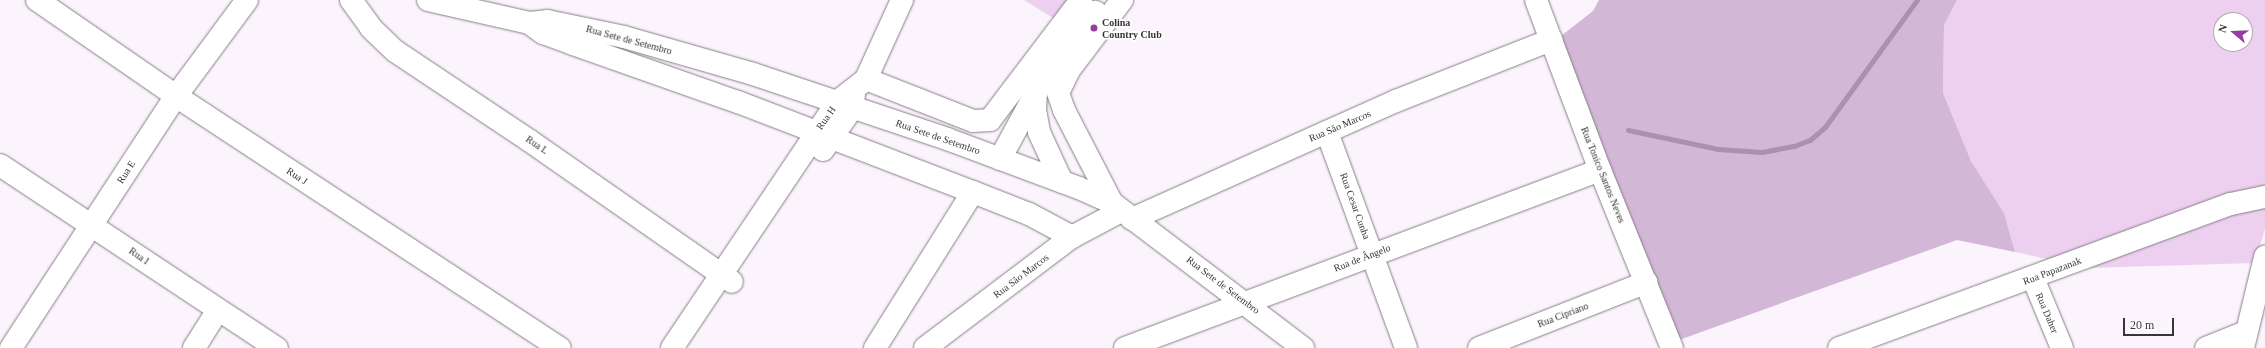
<!DOCTYPE html>
<meta charset="utf-8">
<style>
body{margin:0}
#map{position:relative;width:2265px;height:348px;overflow:hidden;background:#fbf4fc;font-family:"Times New Roman",serif}
div>[style]{position:absolute}
.green>*{inset:0;background:#edd0f0}
.forest>*{inset:0;background:#d3b7d6}
.stream>*{height:5px;margin:-2.5px;padding:0 2.5px;transform-origin:2.5px;border-radius:2.5px;background:#ac91af}
.roads{filter:drop-shadow(0 0 1px #857e86) drop-shadow(0 0 1px #857e86)}
.minor>*{height:22px;margin:-11px;padding:0 11px;transform-origin:11px;border-radius:11px;background:#fff}
.dots>*{width:11px;height:11px;translate:-50% -50%;box-sizing:border-box;border:2px solid #fff;border-radius:50%}
span{translate:-50% -50%;white-space:nowrap;text-align:center;line-height:1.15;-webkit-text-stroke:3.5px #fff;paint-order:stroke}
.poi-label{font-size:10px;color:#383538;font-weight:700}
.left{translate:0 -50%;text-align:left}
.street-label{font-size:10px;color:#383538}
.north{position:absolute;left:2213px;top:12px;width:40px;height:40px;box-sizing:border-box;background:#fff;border:1px solid #afaeaf;border-radius:50%;rotate:289deg;font-size:11px;font-weight:700;line-height:16px;text-align:center;color:#383538}
.north::after{content:'';display:block;margin:auto;width:14px;height:18px;background:#9a3ba4;clip-path:polygon(50% 0,100% 100%,50% 72%,0 100%)}
.scale{position:absolute;left:2123px;top:318px;width:51px;height:18px;box-sizing:border-box;border:2px solid #383538;border-top:0;padding-left:5px;font-size:12px;line-height:14px;white-space:nowrap;color:#383538;-webkit-text-stroke:3px #fff;paint-order:stroke}
</style>
<div id="map">
<div class="green">
<i style="clip-path:polygon(1024px 0,1087px 0,1066px 26px)"></i>
<i style="clip-path:polygon(evenodd,1957px 0,2265px 0,2265px 229px,2255px 263px,2088px 268px,2015px 252px,2004px 213px,1971px 161px,1943px 93px,1944px 25px,1957px 0,2221px 20px,2245px 20px,2245px 44px,2221px 44px,2221px 20px)"></i>
</div>
<div class="forest">
<i style="clip-path:polygon(1599px 0,1957px 0,1944px 25px,1943px 93px,1971px 161px,2004px 213px,2015px 252px,1957px 240px,1665px 345px,1543px 50px,1593px 11px)"></i>
</div>
<div class="stream">
<i style="left:1628px;top:130px;width:92px;rotate:11.9deg"></i>
<i style="left:1718px;top:149px;width:44px;rotate:3.9deg"></i>
<i style="left:1762px;top:152px;width:33px;rotate:-11deg"></i>
<i style="left:1794px;top:146px;width:17px;rotate:-21deg"></i>
<i style="left:1810px;top:140px;width:20px;rotate:-41deg"></i>
<i style="left:1825px;top:127px;width:157px;rotate:-54.1deg"></i>
</div>
<div class="roads">
<div class="minor">
<i style="left:37px;top:0;width:169px;rotate:34.6deg"></i>
<i style="left:176px;top:96px;width:459px;rotate:33.3deg"></i>
<i style="left:351px;top:0;width:34px;rotate:54deg"></i>
<i style="left:371px;top:28px;width:33px;rotate:44deg"></i>
<i style="left:395px;top:51px;width:162px;rotate:33.7deg"></i>
<i style="left:530px;top:141px;width:246px;rotate:34.9deg"></i>
<i style="left:428px;top:0;width:104px;rotate:12.8deg"></i>
<i style="left:529px;top:23px;width:18px;rotate:-6deg"></i>
<i style="left:547px;top:21px;width:79px;rotate:11.7deg"></i>
<i style="left:624px;top:37px;width:134px;rotate:16deg"></i>
<i style="left:753px;top:74px;width:205px;rotate:18.5deg"></i>
<i style="left:947px;top:139px;width:141px;rotate:20.4deg"></i>
<i style="left:1079px;top:188px;width:36px;rotate:24deg"></i>
<i style="left:1112px;top:203px;width:240px;rotate:37.2deg"></i>
<i style="left:1536px;top:0;width:182px;rotate:69.4deg"></i>
<i style="left:1600px;top:170px;width:192px;rotate:68deg"></i>
<i style="left:532px;top:25px;width:14px;rotate:36deg"></i>
<i style="left:543px;top:33px;width:32px;rotate:20deg"></i>
<i style="left:573px;top:44px;width:175px;rotate:19.4deg"></i>
<i style="left:738px;top:102px;width:252px;rotate:21deg"></i>
<i style="left:973px;top:192px;width:60px;rotate:21.4deg"></i>
<i style="left:1029px;top:214px;width:49px;rotate:28.1deg"></i>
<i style="left:866px;top:79px;width:115px;rotate:21.4deg"></i>
<i style="left:973px;top:121px;width:17px;rotate:-3deg"></i>
<i style="left:990px;top:120px;width:151px;rotate:-52.8deg"></i>
<i style="left:1327px;top:132px;width:230px;rotate:69.9deg"></i>
<i style="left:823px;top:150px;width:52px;rotate:-55.1deg"></i>
<i style="left:853px;top:107px;width:13px;rotate:-86deg"></i>
<i style="left:1000px;top:159px;width:72px;rotate:-61.6deg"></i>
<i style="left:0;top:165px;width:332px;rotate:33.5deg"></i>
<i style="left:1062px;top:182px;width:55px;rotate:-114.7deg"></i>
<i style="left:1039px;top:132px;width:22px;rotate:-100deg"></i>
<i style="left:1035px;top:110px;width:17px;rotate:-87deg"></i>
<i style="left:1036px;top:93px;width:26px;rotate:-65deg"></i>
<i style="left:1047px;top:69px;width:75px;rotate:-49.9deg"></i>
<i style="left:1112px;top:203px;width:105px;rotate:-117.3deg"></i>
<i style="left:1064px;top:110px;width:18px;rotate:-109deg"></i>
<i style="left:1058px;top:93px;width:25px;rotate:-64deg"></i>
<i style="left:1069px;top:70px;width:88px;rotate:-52.9deg"></i>
<i style="left:1132px;top:219px;width:289px;rotate:-24.1deg"></i>
<i style="left:1396px;top:101px;width:167px;rotate:-21.5deg"></i>
<i style="left:2033px;top:278px;width:76px;rotate:67.5deg"></i>
<i style="left:11px;top:348px;width:301px;rotate:-56.8deg"></i>
<i style="left:176px;top:96px;width:119px;rotate:-53.5deg"></i>
<i style="left:194px;top:348px;width:45px;rotate:-57.7deg"></i>
<i style="left:672px;top:348px;width:296px;rotate:-56.1deg"></i>
<i style="left:837px;top:102px;width:37px;rotate:-38deg"></i>
<i style="left:866px;top:79px;width:87px;rotate:-65.5deg"></i>
<i style="left:875px;top:348px;width:184px;rotate:-57.9deg"></i>
<i style="left:925px;top:348px;width:184px;rotate:-37.1deg"></i>
<i style="left:1072px;top:237px;width:55px;rotate:-28deg"></i>
<i style="left:1125px;top:348px;width:507px;rotate:-20.54deg"></i>
<i style="left:1479px;top:348px;width:180px;rotate:-21.4deg"></i>
<i style="left:1839px;top:348px;width:418px;rotate:-20.2deg"></i>
<i style="left:2231px;top:204px;width:35px;rotate:-12deg"></i>
<i style="left:2206px;top:348px;width:43px;rotate:-21.8deg"></i>
<i style="left:2243px;top:348px;width:94px;rotate:-76.4deg"></i>
</div>
</div>
<div class="dots">
<i style="left:1094px;top:28px;background:#9a3ba4"></i>
</div>
<div class="poi-label">
<span class="left" style="left:1102px;top:28px">Colina<br>Country Club</span>
</div>
<div class="street-label">
<span style="left:629px;top:40px;rotate:15deg">Rua Sete de Setembro</span>
<span style="left:826px;top:118px;rotate:-55deg">Rua H</span>
<span style="left:1340px;top:126px;rotate:-23deg">Rua São Marcos</span>
<span style="left:938px;top:137px;rotate:19deg">Rua Sete de Setembro</span>
<span style="left:537px;top:145px;rotate:34deg">Rua L</span>
<span style="left:126px;top:172px;rotate:-57deg">Rua E</span>
<span style="left:1603px;top:175px;rotate:68deg">Rua Tonico Santos Neves</span>
<span style="left:297px;top:176px;rotate:33deg">Rua J</span>
<span style="left:1355px;top:206px;rotate:70deg">Rua Cesar Cunha</span>
<span style="left:139px;top:256px;rotate:35deg">Rua I</span>
<span style="left:1362px;top:258px;rotate:-21deg">Rua de Ângelo</span>
<span style="left:2052px;top:271px;rotate:-21deg">Rua Papazanak</span>
<span style="left:1021px;top:276px;rotate:-37deg">Rua São Marcos</span>
<span style="left:1223px;top:285px;rotate:37deg">Rua Sete de Setembro</span>
<span style="left:2047px;top:313px;rotate:67deg">Rua Daher</span>
<span style="left:1563px;top:315px;rotate:-21deg">Rua Cipriano</span>
</div>
<div class="north">N</div>
<div class="scale">20 m</div>
</div>
